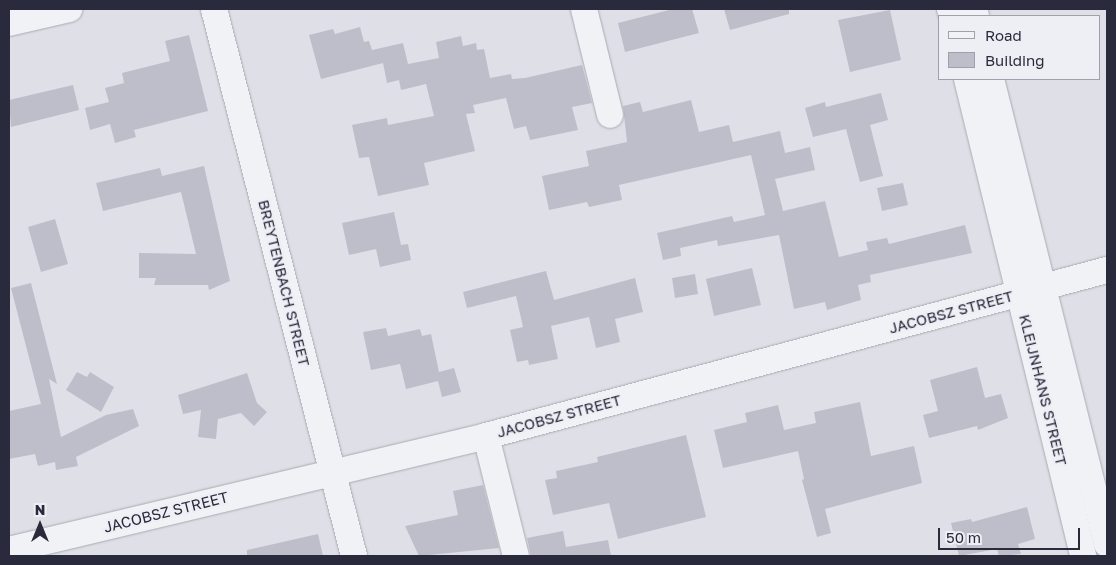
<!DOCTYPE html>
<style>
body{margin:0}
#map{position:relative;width:1116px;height:565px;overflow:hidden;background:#dfe0e7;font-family:"Golos Text",sans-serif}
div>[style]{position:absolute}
.building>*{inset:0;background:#bdbec9}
.roads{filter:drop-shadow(0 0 1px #a8aab4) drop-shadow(0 0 1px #a8aab4)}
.minor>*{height:26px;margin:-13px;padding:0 13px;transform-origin:13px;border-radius:13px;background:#f1f2f6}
span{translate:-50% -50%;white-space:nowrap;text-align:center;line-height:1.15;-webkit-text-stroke:4.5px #eeeff5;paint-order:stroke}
.street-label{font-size:15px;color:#292b3d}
.frame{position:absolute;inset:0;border:10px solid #292b3d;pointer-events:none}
.legend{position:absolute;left:938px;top:15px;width:162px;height:65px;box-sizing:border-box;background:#eeeff5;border:1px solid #9fa1ab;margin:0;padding:6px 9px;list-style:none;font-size:15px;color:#292b3d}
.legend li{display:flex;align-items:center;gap:10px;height:25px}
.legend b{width:25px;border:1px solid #9fa1ab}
.north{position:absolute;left:15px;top:500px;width:50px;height:50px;-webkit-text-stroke:4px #eeeff5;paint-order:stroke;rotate:0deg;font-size:14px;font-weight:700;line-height:20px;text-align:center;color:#292b3d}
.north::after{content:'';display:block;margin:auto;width:18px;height:22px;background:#292b3d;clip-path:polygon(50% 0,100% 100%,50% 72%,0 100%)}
.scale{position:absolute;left:938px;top:528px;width:142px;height:22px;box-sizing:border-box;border:2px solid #292b3d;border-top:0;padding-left:6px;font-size:15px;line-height:18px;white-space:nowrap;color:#292b3d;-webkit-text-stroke:4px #eeeff5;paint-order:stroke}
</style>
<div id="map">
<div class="building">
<i style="clip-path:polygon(673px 9px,692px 9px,699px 33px,625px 52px,618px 23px)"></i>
<i style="clip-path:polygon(724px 9px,789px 9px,789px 14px,730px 30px)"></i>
<i style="clip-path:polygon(890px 10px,901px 60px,850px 72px,838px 20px)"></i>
<i style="clip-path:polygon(360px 27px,364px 42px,369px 41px,372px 50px,403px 43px,408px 64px,439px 58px,436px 42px,461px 36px,463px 46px,476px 43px,477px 50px,484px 49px,490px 78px,511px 74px,512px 79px,525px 78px,582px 65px,592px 103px,572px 107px,578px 130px,530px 140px,526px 126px,514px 129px,506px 98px,473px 105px,475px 113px,466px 114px,475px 151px,424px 163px,429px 185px,378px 196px,369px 157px,359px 158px,352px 125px,387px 118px,388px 125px,434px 116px,426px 84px,401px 90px,399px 80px,387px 83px,383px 63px,321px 79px,309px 35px,333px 29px,335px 34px)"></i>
<i style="clip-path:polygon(189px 35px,208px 111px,134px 130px,136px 137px,115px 143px,110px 124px,90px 130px,85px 108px,109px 102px,105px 88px,124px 83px,122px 73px,170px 61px,165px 41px)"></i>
<i style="clip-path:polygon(73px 85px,79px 110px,11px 127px,9px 100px)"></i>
<i style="clip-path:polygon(881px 93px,888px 120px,870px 125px,883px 176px,860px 182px,846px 129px,813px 137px,805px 108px,825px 102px,826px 107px)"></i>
<i style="clip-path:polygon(691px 100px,699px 132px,729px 125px,733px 142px,780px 131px,785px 153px,810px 147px,815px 170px,775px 179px,783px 211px,825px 201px,839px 257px,868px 250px,866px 242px,887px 238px,889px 244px,965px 225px,972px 253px,870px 275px,871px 282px,858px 285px,861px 300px,827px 310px,825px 302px,794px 309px,779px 235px,718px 246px,717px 240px,680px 248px,681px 256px,663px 260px,657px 233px,732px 216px,734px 222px,765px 215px,751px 155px,619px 185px,622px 200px,589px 207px,587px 202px,549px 210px,542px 176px,589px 166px,586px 151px,627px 142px,623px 106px,640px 102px,643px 112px)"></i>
<i style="clip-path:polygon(204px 166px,230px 281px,209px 290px,208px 285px,154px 285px,156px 278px,139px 278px,139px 253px,196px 254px,181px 192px,103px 211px,96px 183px,160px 168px,162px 176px)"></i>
<i style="clip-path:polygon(903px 183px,908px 205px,882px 211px,877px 188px)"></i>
<i style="clip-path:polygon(394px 212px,401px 245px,408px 244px,411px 260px,380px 267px,376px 249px,349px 255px,342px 223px)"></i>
<i style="clip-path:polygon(55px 219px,68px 264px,41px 272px,28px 227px)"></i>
<i style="clip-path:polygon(752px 268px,761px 305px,714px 316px,706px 279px)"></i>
<i style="clip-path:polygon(546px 271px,554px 300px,635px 278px,643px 312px,615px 319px,620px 342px,596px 348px,589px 317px,551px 326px,558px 359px,529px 365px,528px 360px,517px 362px,510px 330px,523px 327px,516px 296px,467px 308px,463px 292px)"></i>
<i style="clip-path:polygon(695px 274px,698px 294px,675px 298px,672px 278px)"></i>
<i style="clip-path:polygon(31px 283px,57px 384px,49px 379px,61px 437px,106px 415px,133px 409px,139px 426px,76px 457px,78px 466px,56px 470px,55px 462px,38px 466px,35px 454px,9px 459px,9px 411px,41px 404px,11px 288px)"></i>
<i style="clip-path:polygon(386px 328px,388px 336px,420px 329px,422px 336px,431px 334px,439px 372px,454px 368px,461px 392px,442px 397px,438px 381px,406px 389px,400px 364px,371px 370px,363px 332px)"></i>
<i style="clip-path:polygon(977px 367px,985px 398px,1001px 394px,1008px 418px,978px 430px,977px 426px,929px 438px,923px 415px,938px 411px,930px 380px)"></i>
<i style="clip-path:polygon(77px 372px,87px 377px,90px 372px,114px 387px,101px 412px,66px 390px)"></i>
<i style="clip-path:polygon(247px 373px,257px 403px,267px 412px,254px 426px,241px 413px,218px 419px,216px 439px,198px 437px,201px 410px,183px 414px,178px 395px)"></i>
<i style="clip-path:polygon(860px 402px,871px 456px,914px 446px,922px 483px,825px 509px,831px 533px,817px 537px,802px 480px,804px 479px,798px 451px,723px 468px,714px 430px,747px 422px,745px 413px,778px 405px,784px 430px,816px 423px,814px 412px)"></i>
<i style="clip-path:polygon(686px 435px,706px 517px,618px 539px,609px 503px,553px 515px,545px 480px,557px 478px,556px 471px,598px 462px,597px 457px)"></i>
<i style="clip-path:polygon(483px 485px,499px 548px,419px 556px,405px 526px,458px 515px,453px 491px)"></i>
<i style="clip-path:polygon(1027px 507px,1035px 539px,1018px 544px,1021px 554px,999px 556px,997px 549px,959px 556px,951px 523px,971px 519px,972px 522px)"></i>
<i style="clip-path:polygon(563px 531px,566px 547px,608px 540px,611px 556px,531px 556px,527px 538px)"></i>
<i style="clip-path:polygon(318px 534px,323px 556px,247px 556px,247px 550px)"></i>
</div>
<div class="roads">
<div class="minor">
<i style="left:214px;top:9px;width:565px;rotate:75.64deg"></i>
<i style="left:584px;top:9px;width:109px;rotate:76.2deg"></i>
<i style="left:950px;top:9px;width:7px;rotate:74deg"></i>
<i style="left:974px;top:9px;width:7px;rotate:74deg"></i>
<i style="left:9px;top:23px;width:62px;rotate:-13.1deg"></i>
<i style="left:967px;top:79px;width:491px;rotate:76.3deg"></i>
<i style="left:991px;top:79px;width:479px;rotate:76deg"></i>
<i style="left:486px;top:436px;width:124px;rotate:76deg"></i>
<i style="left:9px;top:550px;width:490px;rotate:-13.4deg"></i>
<i style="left:486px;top:436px;width:643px;rotate:-14.97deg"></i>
</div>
</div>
<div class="street-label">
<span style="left:284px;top:283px;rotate:76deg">BREYTENBACH STREET</span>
<span style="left:951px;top:312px;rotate:-15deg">JACOBSZ STREET</span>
<span style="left:1043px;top:390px;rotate:76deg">KLEIJNHANS STREET</span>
<span style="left:559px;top:416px;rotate:-15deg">JACOBSZ STREET</span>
<span style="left:166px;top:512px;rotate:-14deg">JACOBSZ STREET</span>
</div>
<div class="frame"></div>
<ul class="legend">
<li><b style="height:6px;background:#f1f2f6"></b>Road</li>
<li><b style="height:14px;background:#bdbec9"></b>Building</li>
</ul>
<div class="north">N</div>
<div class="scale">50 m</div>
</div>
